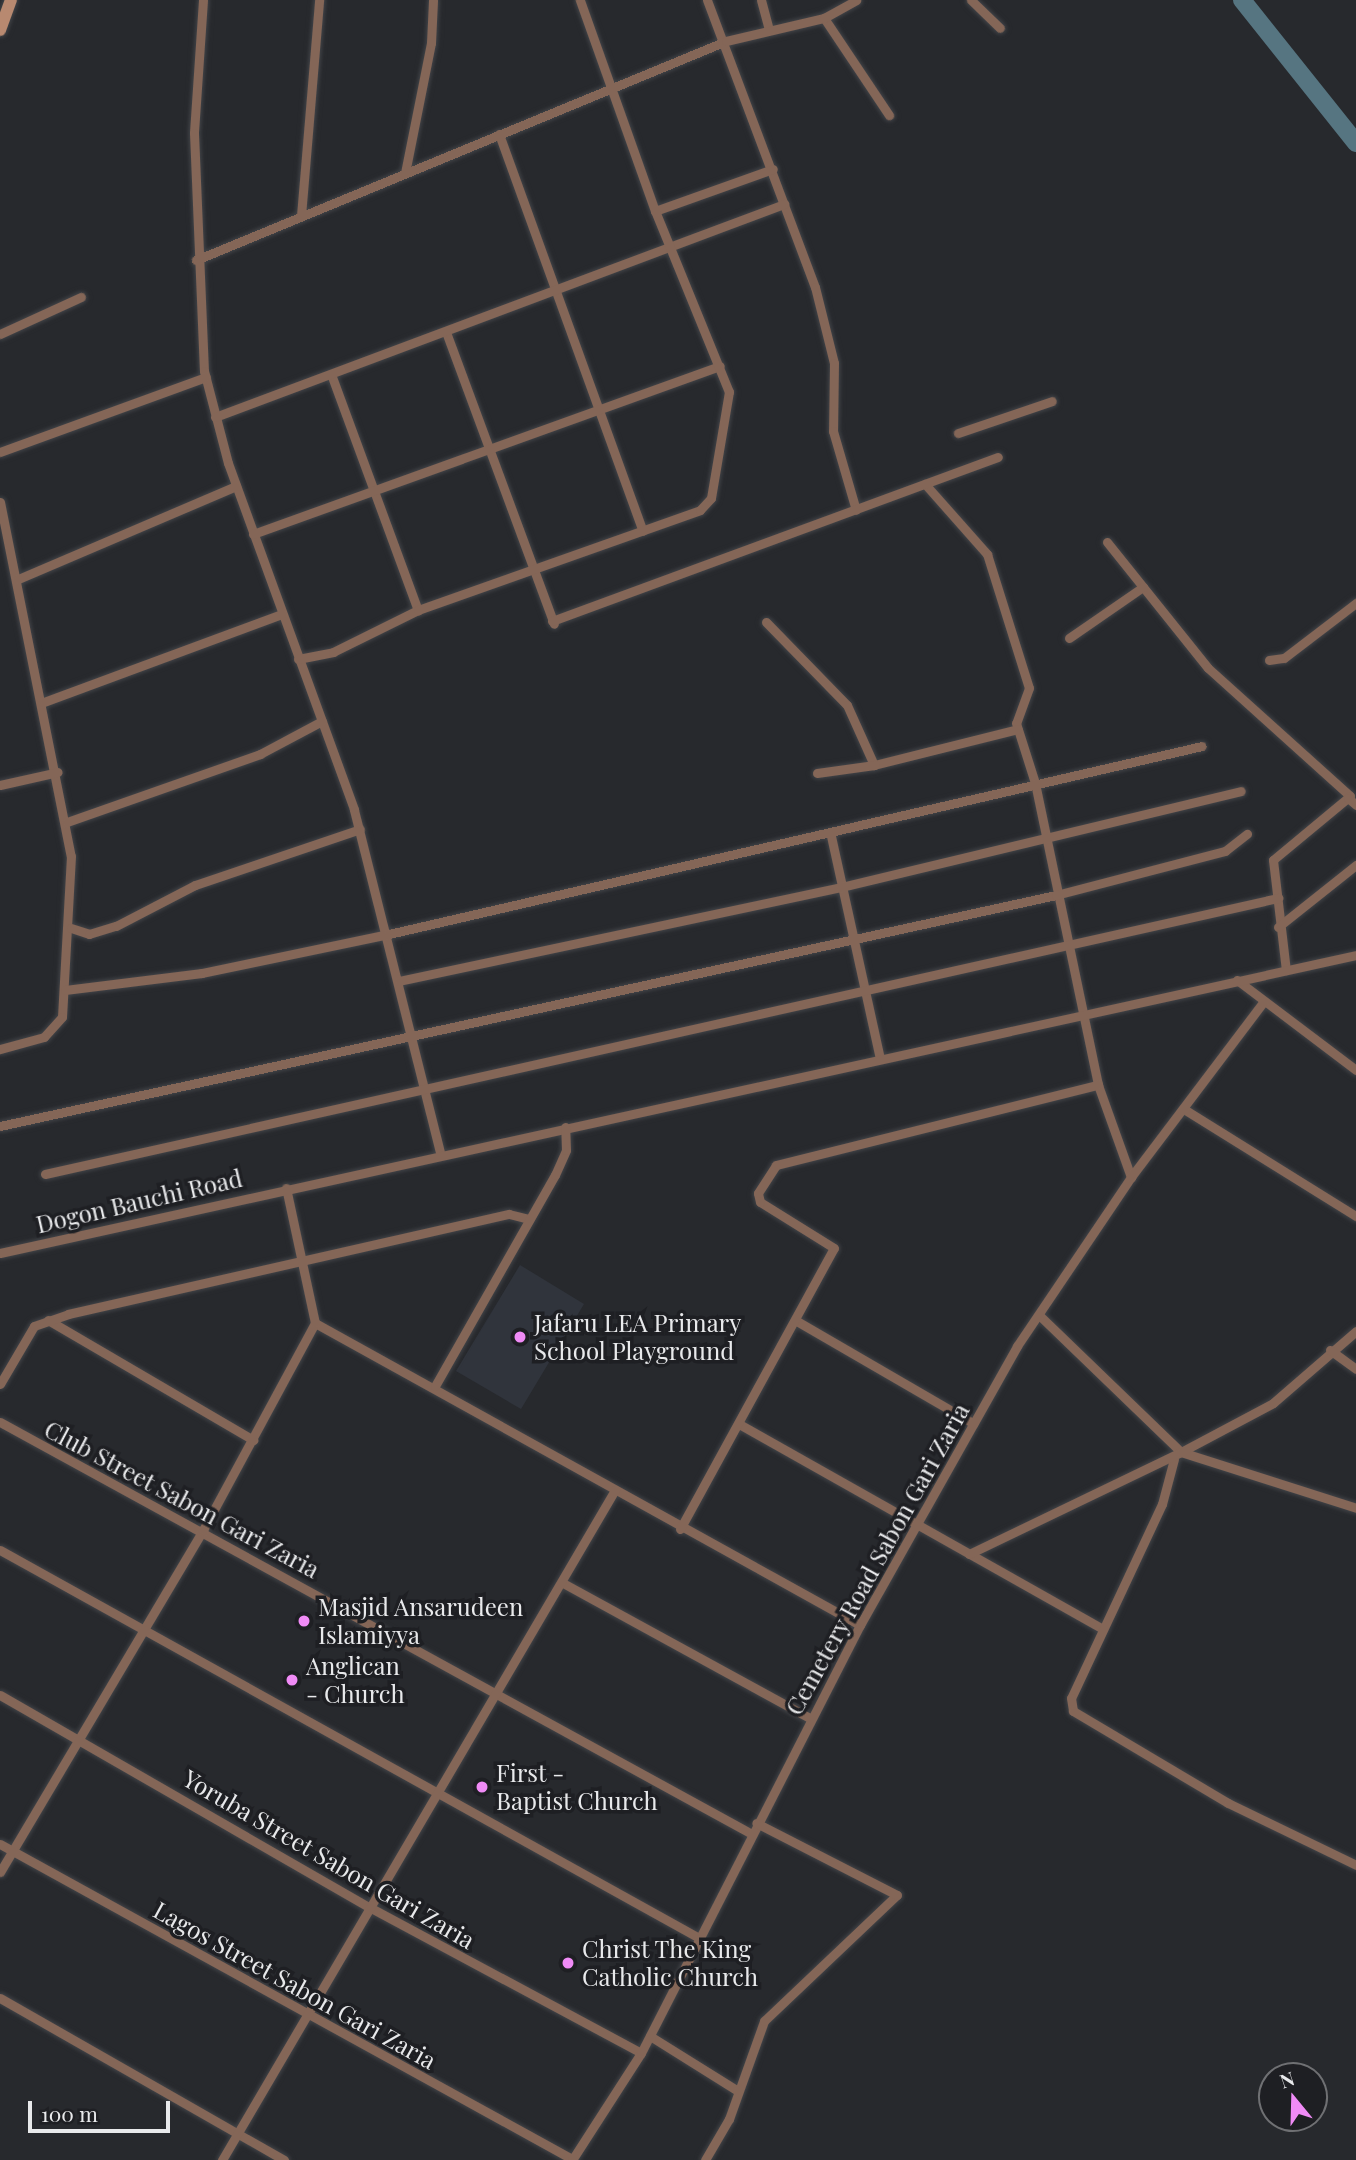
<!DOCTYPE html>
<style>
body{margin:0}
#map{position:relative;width:1356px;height:2160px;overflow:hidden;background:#27292d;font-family:"Playfair Display",serif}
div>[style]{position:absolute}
.built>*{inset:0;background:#30343c}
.river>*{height:18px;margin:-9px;padding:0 9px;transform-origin:9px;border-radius:9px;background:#567581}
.roads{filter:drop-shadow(0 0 2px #424448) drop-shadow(0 0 2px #424448)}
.street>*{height:9px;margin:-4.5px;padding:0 4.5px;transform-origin:4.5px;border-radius:4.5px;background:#846657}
.secondary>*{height:12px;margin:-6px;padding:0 6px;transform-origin:6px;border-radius:6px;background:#b88970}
.dots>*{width:19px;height:19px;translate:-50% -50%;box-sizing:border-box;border:4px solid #1e1f23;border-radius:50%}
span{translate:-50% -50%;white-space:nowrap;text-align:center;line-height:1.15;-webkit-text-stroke:7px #1e1f23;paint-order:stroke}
.street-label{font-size:24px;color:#e8e9eb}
.poi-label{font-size:24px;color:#e8e9eb}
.left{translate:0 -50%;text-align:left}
.north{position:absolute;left:1258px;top:2062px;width:70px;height:70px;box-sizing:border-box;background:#1e1f23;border:2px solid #6f7073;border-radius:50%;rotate:341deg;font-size:19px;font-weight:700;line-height:28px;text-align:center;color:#e8e9eb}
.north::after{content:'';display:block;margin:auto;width:24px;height:32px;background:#f08bf6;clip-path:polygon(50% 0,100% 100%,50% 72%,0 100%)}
.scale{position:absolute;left:28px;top:2101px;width:142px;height:32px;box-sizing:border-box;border:4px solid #e8e9eb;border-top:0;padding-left:9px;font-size:21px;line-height:24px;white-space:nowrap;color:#e8e9eb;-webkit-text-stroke:5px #1e1f23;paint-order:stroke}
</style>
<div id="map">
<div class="built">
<i style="clip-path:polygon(520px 1265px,584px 1304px,521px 1409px,456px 1371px)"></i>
</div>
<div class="river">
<i style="left:1242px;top:0;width:183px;rotate:51.4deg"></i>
</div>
<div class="roads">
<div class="street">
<i style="left:203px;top:0;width:133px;rotate:93.9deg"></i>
<i style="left:194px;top:133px;width:238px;rotate:87.6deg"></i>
<i style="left:204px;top:371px;width:95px;rotate:75.4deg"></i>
<i style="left:228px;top:463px;width:369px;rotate:70deg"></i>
<i style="left:354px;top:810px;width:354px;rotate:75.9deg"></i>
<i style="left:707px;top:0;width:307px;rotate:69.4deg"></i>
<i style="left:815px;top:287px;width:78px;rotate:76deg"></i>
<i style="left:834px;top:363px;width:68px;rotate:90.8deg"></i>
<i style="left:833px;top:431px;width:82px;rotate:73.8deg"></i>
<i style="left:761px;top:0;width:31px;rotate:75deg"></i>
<i style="left:971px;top:0;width:40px;rotate:44deg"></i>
<i style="left:824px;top:18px;width:117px;rotate:56.2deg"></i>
<i style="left:499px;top:134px;width:422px;rotate:70.1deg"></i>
<i style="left:405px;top:173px;width:133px;rotate:-78.7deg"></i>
<i style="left:431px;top:43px;width:43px;rotate:-87.3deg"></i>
<i style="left:655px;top:211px;width:125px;rotate:-19.6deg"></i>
<i style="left:301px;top:216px;width:217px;rotate:-85.2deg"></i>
<i style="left:196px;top:260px;width:573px;rotate:-22.45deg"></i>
<i style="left:726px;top:41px;width:101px;rotate:-13.2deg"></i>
<i style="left:824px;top:18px;width:37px;rotate:-29deg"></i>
<i style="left:446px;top:332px;width:311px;rotate:69.7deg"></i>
<i style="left:0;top:334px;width:89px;rotate:-24.6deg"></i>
<i style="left:331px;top:374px;width:252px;rotate:69.8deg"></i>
<i style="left:215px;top:417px;width:608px;rotate:-20.52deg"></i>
<i style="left:958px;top:433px;width:99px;rotate:-18.8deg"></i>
<i style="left:0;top:452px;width:219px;rotate:-20deg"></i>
<i style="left:925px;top:484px;width:94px;rotate:48.5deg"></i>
<i style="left:987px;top:554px;width:140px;rotate:72.6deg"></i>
<i style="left:1029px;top:688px;width:37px;rotate:110deg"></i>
<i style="left:1016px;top:723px;width:63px;rotate:72.4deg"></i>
<i style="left:1035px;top:783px;width:309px;rotate:78.2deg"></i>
<i style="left:1098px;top:1085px;width:98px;rotate:70.3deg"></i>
<i style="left:0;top:502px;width:361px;rotate:78.7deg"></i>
<i style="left:71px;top:856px;width:161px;rotate:93.2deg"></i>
<i style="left:62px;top:1017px;width:27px;rotate:132deg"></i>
<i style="left:44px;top:1037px;width:46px;rotate:164.7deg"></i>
<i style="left:253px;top:534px;width:496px;rotate:-19.8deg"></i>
<i style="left:1107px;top:542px;width:161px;rotate:51.3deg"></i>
<i style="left:1208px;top:668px;width:191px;rotate:42deg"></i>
<i style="left:1350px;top:796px;width:100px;rotate:140.3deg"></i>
<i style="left:1273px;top:860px;width:111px;rotate:83.3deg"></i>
<i style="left:18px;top:579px;width:237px;rotate:-23.1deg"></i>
<i style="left:552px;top:621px;width:475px;rotate:-20.2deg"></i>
<i style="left:766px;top:622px;width:116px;rotate:45.7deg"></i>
<i style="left:847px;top:705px;width:66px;rotate:65.8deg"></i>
<i style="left:874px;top:765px;width:148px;rotate:-14deg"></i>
<i style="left:1069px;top:638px;width:90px;rotate:-34.6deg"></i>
<i style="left:298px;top:659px;width:36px;rotate:-11deg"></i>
<i style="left:333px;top:652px;width:95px;rotate:-26.3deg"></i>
<i style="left:418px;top:610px;width:299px;rotate:-19.5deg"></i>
<i style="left:700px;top:510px;width:16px;rotate:-47deg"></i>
<i style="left:711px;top:498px;width:108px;rotate:-80.4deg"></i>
<i style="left:729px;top:392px;width:196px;rotate:-112.2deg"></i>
<i style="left:655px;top:211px;width:224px;rotate:-109.6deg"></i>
<i style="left:1269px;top:660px;width:15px;rotate:-8deg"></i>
<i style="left:1284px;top:658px;width:91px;rotate:-37.4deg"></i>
<i style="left:44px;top:702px;width:254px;rotate:-20.3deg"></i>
<i style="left:817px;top:773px;width:58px;rotate:-8deg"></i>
<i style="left:0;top:785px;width:59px;rotate:-12.6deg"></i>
<i style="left:1348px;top:798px;width:11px;rotate:41deg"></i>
<i style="left:67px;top:822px;width:205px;rotate:-19.4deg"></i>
<i style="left:260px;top:754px;width:70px;rotate:-28deg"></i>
<i style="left:831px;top:836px;width:228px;rotate:77.6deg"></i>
<i style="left:1278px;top:927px;width:100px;rotate:-38.5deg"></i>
<i style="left:71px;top:928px;width:19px;rotate:18deg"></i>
<i style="left:89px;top:934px;width:28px;rotate:-17deg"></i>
<i style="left:116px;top:926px;width:89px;rotate:-27.4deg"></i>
<i style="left:195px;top:885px;width:174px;rotate:-18.7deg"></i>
<i style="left:1237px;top:980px;width:149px;rotate:37.1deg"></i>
<i style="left:399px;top:981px;width:452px;rotate:-12deg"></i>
<i style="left:841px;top:887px;width:411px;rotate:-13.5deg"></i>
<i style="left:65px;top:990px;width:138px;rotate:-7.1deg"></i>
<i style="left:202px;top:973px;width:191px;rotate:-11.8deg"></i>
<i style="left:389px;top:934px;width:834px;rotate:-13.02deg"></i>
<i style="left:1187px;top:1111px;width:199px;rotate:31.9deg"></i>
<i style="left:0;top:1126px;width:1081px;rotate:-12.34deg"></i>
<i style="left:1056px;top:895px;width:175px;rotate:-14.6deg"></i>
<i style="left:1225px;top:851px;width:28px;rotate:-38deg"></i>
<i style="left:45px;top:1174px;width:1264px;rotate:-12.62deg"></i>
<i style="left:0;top:1253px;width:1388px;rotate:-12.39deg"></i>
<i style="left:1039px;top:1315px;width:197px;rotate:44deg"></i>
<i style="left:1181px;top:1452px;width:104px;rotate:-28deg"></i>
<i style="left:1273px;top:1403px;width:110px;rotate:-40.9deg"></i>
<i style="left:48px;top:1320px;width:238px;rotate:30.3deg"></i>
<i style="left:795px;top:1320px;width:206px;rotate:30.1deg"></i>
<i style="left:315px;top:1323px;width:623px;rotate:28.99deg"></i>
<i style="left:1330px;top:1350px;width:32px;rotate:36deg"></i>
<i style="left:0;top:1384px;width:67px;rotate:-59.6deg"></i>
<i style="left:34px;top:1326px;width:36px;rotate:-19deg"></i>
<i style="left:68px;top:1314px;width:452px;rotate:-12.8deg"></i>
<i style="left:509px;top:1214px;width:21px;rotate:14deg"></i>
<i style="left:435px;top:1386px;width:243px;rotate:-60.4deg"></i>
<i style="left:555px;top:1175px;width:27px;rotate:-66deg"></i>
<i style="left:566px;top:1150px;width:23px;rotate:-92deg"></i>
<i style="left:0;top:1422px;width:855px;rotate:28.72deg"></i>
<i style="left:739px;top:1424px;width:414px;rotate:29.4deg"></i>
<i style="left:1174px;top:1459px;width:47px;rotate:104.9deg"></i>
<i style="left:1162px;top:1504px;width:214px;rotate:115.1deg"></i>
<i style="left:1071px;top:1698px;width:13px;rotate:81deg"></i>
<i style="left:1073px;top:1711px;width:180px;rotate:30.7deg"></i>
<i style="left:1228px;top:1803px;width:142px;rotate:25.8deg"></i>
<i style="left:680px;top:1529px;width:320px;rotate:-61.3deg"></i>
<i style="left:834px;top:1248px;width:87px;rotate:-148.1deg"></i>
<i style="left:760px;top:1202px;width:9px;rotate:-103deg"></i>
<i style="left:758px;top:1193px;width:33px;rotate:-57deg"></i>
<i style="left:776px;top:1165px;width:332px;rotate:-14deg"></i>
<i style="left:0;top:1550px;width:802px;rotate:29.03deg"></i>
<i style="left:969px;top:1554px;width:235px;rotate:-25.7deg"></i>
<i style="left:1181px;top:1452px;width:184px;rotate:17.7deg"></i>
<i style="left:563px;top:1583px;width:283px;rotate:28.7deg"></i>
<i style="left:0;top:1695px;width:428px;rotate:29.9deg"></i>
<i style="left:371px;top:1908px;width:306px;rotate:28.2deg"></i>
<i style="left:0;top:1844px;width:653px;rotate:28.84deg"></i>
<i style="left:0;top:1872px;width:398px;rotate:-59.3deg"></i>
<i style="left:203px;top:1530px;width:235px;rotate:-61.6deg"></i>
<i style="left:315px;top:1323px;width:138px;rotate:-102.1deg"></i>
<i style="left:0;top:1998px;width:327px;rotate:29.7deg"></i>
<i style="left:650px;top:2036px;width:104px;rotate:32deg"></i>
<i style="left:222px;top:2160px;width:777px;rotate:-59.61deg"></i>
<i style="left:572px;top:2160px;width:127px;rotate:-57.2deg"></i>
<i style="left:641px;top:2053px;width:481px;rotate:-62.9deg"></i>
<i style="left:860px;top:1625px;width:320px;rotate:-60.6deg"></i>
<i style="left:1017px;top:1346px;width:204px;rotate:-56deg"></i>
<i style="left:1131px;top:1177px;width:217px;rotate:-52.9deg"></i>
<i style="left:705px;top:2160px;width:48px;rotate:-59.7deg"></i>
<i style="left:729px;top:2119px;width:104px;rotate:-70.3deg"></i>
<i style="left:764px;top:2021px;width:183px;rotate:-43.5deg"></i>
<i style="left:897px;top:1895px;width:158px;rotate:-152.9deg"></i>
</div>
<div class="secondary">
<i style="left:0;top:30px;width:32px;rotate:-70deg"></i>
</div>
</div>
<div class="dots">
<i style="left:520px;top:1337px;background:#f08bf6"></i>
<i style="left:304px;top:1621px;background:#f08bf6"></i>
<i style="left:292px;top:1680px;background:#f08bf6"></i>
<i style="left:482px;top:1787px;background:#f08bf6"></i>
<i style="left:568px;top:1963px;background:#f08bf6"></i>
</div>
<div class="street-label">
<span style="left:139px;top:1201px;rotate:-13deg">Dogon Bauchi Road</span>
<span style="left:182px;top:1499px;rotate:28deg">Club Street Sabon Gari Zaria</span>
<span style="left:877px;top:1559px;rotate:-61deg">Cemetery Road Sabon Gari Zaria</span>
<span style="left:329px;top:1859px;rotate:30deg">Yoruba Street Sabon Gari Zaria</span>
<span style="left:295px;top:1985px;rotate:29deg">Lagos Street Sabon Gari Zaria</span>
</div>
<div class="poi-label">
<span class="left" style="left:534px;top:1337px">Jafaru LEA Primary<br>School Playground</span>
<span class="left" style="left:318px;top:1621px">Masjid Ansarudeen<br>Islamiyya</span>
<span class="left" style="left:306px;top:1680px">Anglican<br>- Church</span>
<span class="left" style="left:496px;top:1787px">First -<br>Baptist Church</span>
<span class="left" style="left:582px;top:1963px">Christ The King<br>Catholic Church</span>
</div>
<div class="north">N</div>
<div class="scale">100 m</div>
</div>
